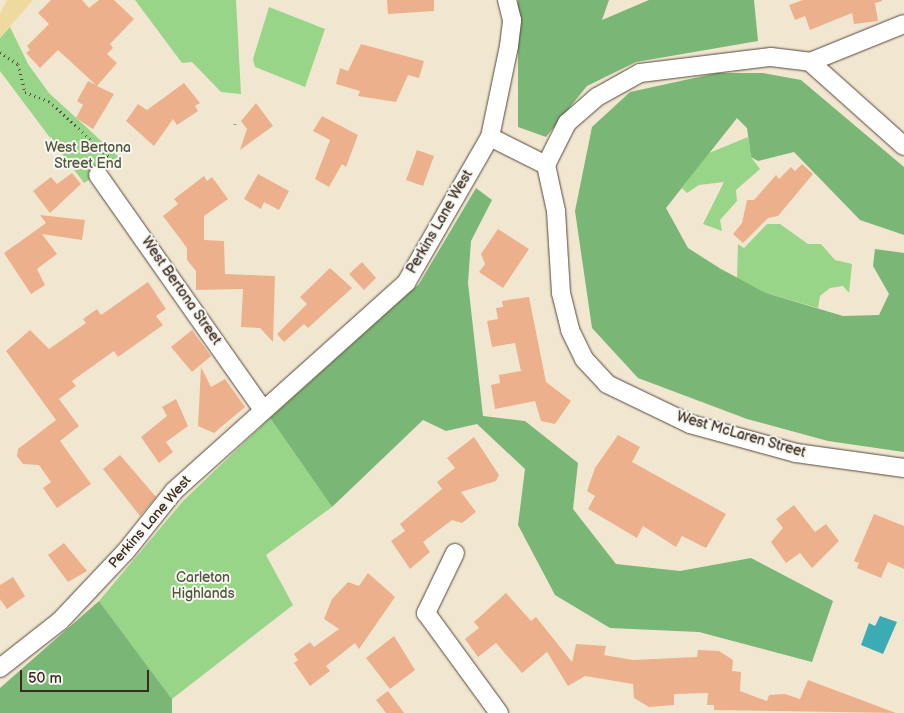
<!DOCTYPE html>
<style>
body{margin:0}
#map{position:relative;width:904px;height:713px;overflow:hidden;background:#f1e7d1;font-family:"Balsamiq Sans",sans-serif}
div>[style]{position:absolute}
.green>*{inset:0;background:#99d589}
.forest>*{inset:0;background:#7ab675}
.sand>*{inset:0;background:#eeda9e}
.water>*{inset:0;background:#3bacb3}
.building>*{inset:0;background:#ecb08c}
.path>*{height:3px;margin-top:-1.5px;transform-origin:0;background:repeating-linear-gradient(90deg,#564639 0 1px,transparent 0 5px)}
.roads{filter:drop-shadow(0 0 1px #564639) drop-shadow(0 0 1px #564639)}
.minor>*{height:18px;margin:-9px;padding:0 9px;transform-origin:9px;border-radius:9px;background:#fff}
span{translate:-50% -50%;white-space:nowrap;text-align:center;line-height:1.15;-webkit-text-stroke:4px #f6f6f2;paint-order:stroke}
.park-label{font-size:14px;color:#525539}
.street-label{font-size:14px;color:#3b2a1e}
.scale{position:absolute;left:20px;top:670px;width:129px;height:22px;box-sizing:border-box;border:2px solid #3b2a1e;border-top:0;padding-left:6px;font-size:15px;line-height:18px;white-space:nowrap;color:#3b2a1e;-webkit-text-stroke:4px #f6f6f2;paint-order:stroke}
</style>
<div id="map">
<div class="green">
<i style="clip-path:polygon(135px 0,236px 0,241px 94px,221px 92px,192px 62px,182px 63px)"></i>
<i style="clip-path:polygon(269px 7px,325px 29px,305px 87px,255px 67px,253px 59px)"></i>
<i style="clip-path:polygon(10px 27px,28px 64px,49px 93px,121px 159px,84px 183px,0 71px,0 38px)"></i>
<i style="clip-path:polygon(748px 137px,751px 157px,760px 169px,736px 190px,737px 201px,720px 220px,722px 231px,703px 224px,724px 182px,699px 185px,687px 193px,682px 188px,709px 153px)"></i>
<i style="clip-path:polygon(767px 224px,780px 224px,808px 244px,821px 244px,835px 260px,852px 264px,849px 293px,843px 286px,830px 288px,820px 296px,818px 308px,766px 293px,737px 278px,738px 244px,744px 248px)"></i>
<i style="clip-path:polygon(270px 418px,332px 507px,266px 555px,293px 605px,172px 699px,99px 601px,183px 501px)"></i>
</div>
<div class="forest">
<i style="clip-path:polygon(518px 0,609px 0,602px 20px,649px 0,754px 0,758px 41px,636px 62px,587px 86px,546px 137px,518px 127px)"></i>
<i style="clip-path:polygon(717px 73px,763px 73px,801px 80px,904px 167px,904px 235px,860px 220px,794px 152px,758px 161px,751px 157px,747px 128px,737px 118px,666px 208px,688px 248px,721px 269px,766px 293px,843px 316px,879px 315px,889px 294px,873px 266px,875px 249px,904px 253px,904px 452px,828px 441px,747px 419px,638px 378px,592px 328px,575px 211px,592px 127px,630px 92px)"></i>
<i style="clip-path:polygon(476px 188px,492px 200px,471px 241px,468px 283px,483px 416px,525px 421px,578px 463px,573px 509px,616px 564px,680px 571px,751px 558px,833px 601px,812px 662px,699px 632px,610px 628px,555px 595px,518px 525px,525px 469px,477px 424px,446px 431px,423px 420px,332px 507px,270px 418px,419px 284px)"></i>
<i style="clip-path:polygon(99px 601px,172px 699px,172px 713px,0 713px,0 688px)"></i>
</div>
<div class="sand">
<i style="clip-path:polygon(7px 0,33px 0,0 38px,0 14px)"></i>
</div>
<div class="water">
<i style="clip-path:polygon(880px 616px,897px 622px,883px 654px,861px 645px,869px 623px,875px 626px)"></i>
</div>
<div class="building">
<i style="clip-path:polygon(51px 0,82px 0,89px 8px,99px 0,114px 0,134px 19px,110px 44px,113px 48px,107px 54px,117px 63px,97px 86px,114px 94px,93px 129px,76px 118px,83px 105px,77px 101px,88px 81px,96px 85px,58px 50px,40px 68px,26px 53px,30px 50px,27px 46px,49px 24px,38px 13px)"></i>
<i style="clip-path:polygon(387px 0,434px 0,434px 11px,388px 14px)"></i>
<i style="clip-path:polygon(803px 0,882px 0,882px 1px,875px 3px,878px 21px,854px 24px,852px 13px,810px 30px,805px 16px,795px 20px,789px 5px)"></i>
<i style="clip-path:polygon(361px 44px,424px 61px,419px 78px,408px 75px,396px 102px,358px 96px,360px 91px,336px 84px,340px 68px,348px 71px)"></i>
<i style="clip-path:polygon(184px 83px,200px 103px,195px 106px,198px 111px,177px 125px,173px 119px,154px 146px,126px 121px,138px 104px,147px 110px)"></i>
<i style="clip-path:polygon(256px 103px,273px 126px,240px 150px,247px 129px,241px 121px)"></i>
<i style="clip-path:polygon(322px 116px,358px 135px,346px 167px,342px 164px,329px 187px,315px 179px,330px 140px,313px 131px)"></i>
<i style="clip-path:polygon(417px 150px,434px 156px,423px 186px,406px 180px)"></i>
<i style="clip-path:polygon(802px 164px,813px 174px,778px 216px,768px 218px,743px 243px,733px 234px,742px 223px,747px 200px,754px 200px,776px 175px,779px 179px,791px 167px,795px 171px)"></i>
<i style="clip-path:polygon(72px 173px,81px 184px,50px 213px,33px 191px,51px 177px,57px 184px)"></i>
<i style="clip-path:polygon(258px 174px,289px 191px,279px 210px,264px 202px,261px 209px,244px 199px)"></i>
<i style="clip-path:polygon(204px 176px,207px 181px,212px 177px,228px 199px,204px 216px,204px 240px,224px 241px,225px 274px,275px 276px,273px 342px,260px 328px,241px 327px,243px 289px,196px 290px,196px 271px,187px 260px,187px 248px,163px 216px,178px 204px,174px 199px)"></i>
<i style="clip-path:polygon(40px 215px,85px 220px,82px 240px,42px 234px,57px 254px,37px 269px,45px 285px,31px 294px,4px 253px,46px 223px)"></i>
<i style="clip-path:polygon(498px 229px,529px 249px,503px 288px,479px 272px,485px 264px,481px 254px)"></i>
<i style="clip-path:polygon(362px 262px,376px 278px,364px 290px,349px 274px)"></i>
<i style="clip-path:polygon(330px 268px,352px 288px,308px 328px,304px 324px,284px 342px,277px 334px,307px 304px,300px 297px)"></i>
<i style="clip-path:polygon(148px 282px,166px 309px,156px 316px,163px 325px,118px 357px,114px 351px,72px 381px,76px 386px,59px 399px,79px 426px,60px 441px,91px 484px,57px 508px,43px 488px,51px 482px,39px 465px,23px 464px,17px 456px,18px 449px,56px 420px,6px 351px,30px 330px,49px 349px,86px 323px,83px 319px,97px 309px,101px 315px)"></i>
<i style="clip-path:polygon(529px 297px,546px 382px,571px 401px,555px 424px,541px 421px,535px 401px,495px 409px,491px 385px,500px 383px,499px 375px,521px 371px,515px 343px,492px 347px,487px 321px,498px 319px,496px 308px,503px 307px,502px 301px)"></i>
<i style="clip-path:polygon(192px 330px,211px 356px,192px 372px,171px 347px)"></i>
<i style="clip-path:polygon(201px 367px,211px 387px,225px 379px,245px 407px,214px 433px,198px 426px)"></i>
<i style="clip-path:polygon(176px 399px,188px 426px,166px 442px,173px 452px,159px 463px,141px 437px,167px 416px,162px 407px)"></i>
<i style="clip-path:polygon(618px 435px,640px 447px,632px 462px,726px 514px,706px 548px,682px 536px,676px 547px,643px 526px,637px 538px,588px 509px,595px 496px,587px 491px,595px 468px)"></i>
<i style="clip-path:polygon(474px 437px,499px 475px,496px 481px,461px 492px,476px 512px,462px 523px,452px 520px,423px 542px,430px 552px,410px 569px,391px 541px,405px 531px,400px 524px,442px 489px,437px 482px,455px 468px,447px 458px)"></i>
<i style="clip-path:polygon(120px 455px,156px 497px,140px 516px,103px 469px)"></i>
<i style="clip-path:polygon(794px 505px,815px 532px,826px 524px,839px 541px,812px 568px,800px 553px,786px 563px,771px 542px,783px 528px,776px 519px)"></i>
<i style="clip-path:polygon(874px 514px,904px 526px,904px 569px,888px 562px,881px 578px,857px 568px,859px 563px,854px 561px)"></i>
<i style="clip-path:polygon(64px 543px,87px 571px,68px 582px,48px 555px)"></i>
<i style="clip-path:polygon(368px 573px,395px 597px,359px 649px,355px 643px,326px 666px,330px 671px,310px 686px,294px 663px,298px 660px,294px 654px,310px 642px,314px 647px,339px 629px,324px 619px,332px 599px,348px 582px,359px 586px)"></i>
<i style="clip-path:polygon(13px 577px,25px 596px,7px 609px,0 599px,0 585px)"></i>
<i style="clip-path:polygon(506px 593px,531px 621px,536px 617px,572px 662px,576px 644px,606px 646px,604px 655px,633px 660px,697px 657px,698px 650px,719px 651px,733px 660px,732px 671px,741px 672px,740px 691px,767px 701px,769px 695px,785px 694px,800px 699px,808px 680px,896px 713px,714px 710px,714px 705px,707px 705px,708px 693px,674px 694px,674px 705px,649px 707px,634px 698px,633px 684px,585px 676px,568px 686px,547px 652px,522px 673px,496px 643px,478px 657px,465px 639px,479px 628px,474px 622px)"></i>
<i style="clip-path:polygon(394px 636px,415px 670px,390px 689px,366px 658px)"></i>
<i style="clip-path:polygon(388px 691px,404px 713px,386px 713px,376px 700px)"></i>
</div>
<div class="path">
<i style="left:0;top:52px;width:22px;rotate:34deg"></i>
<i style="left:18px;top:64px;width:29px;rotate:76deg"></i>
<i style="left:25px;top:92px;width:26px;rotate:21deg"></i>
<i style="left:49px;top:101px;width:93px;rotate:42.8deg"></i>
<i style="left:117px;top:164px;width:6px;rotate:149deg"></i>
<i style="left:235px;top:124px;width:3px;rotate:90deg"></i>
</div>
<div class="roads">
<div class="minor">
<i style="left:810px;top:62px;width:126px;rotate:41.8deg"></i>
<i style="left:490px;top:137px;width:93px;rotate:-78.2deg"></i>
<i style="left:509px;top:46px;width:26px;rotate:-83deg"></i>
<i style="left:512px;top:20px;width:21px;rotate:-104deg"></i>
<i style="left:546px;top:165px;width:47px;rotate:77.7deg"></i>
<i style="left:556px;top:211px;width:82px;rotate:86.5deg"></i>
<i style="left:561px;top:293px;width:38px;rotate:76deg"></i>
<i style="left:570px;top:330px;width:32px;rotate:64deg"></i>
<i style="left:584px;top:359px;width:34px;rotate:47deg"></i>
<i style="left:607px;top:384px;width:92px;rotate:25.7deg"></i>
<i style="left:690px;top:424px;width:110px;rotate:15.3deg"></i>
<i style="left:796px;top:453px;width:109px;rotate:7.9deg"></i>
<i style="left:546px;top:165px;width:47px;rotate:-63.4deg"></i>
<i style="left:567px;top:123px;width:40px;rotate:-41deg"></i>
<i style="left:597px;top:97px;width:49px;rotate:-29.2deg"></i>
<i style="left:640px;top:73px;width:132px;rotate:-7deg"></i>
<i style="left:771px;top:57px;width:39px;rotate:7deg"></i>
<i style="left:810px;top:62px;width:101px;rotate:-22deg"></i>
<i style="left:98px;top:175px;width:285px;rotate:54.9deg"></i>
<i style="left:455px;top:553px;width:67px;rotate:115.8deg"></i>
<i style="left:426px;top:613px;width:124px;rotate:53.9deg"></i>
<i style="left:0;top:668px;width:76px;rotate:-38.1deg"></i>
<i style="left:60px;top:621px;width:96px;rotate:-46.7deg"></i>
<i style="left:126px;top:551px;width:77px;rotate:-51.3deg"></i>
<i style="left:174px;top:491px;width:312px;rotate:-41.9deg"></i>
<i style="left:406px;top:283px;width:168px;rotate:-60.1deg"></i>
<i style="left:490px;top:137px;width:63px;rotate:26.6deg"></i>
</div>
</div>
<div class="park-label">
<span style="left:88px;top:156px">West Bertona<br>Street End</span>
<span style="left:203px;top:586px">Carleton<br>Highlands</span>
</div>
<div class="street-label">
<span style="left:440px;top:222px;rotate:-60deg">Perkins Lane West</span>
<span style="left:181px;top:291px;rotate:55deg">West Bertona Street</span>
<span style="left:741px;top:435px;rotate:16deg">West McLaren Street</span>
<span style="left:150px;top:522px;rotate:-49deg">Perkins Lane West</span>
</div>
<div class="scale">50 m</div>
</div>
